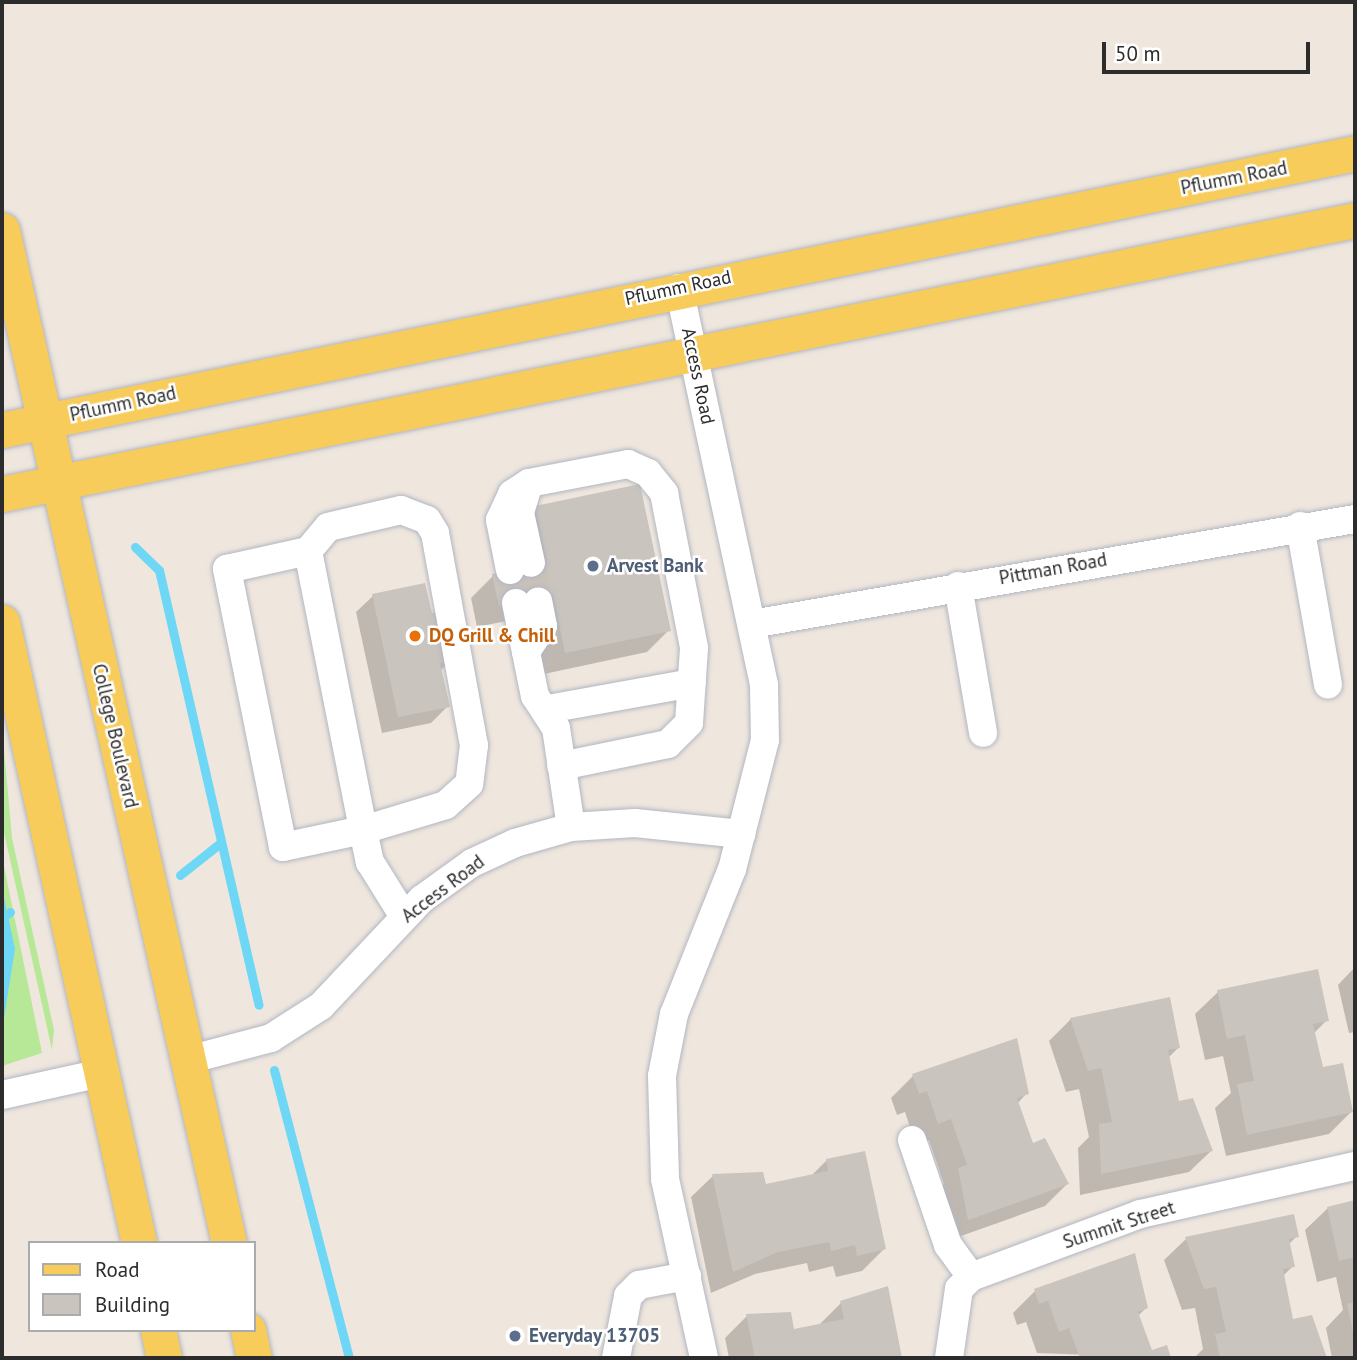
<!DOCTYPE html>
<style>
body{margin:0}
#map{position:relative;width:1357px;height:1360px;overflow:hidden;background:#efe7de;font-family:"PT Sans",sans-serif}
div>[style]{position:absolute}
.green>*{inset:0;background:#b7e898}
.water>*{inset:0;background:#6dd7f5}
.shadow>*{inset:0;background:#0003}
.stream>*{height:9px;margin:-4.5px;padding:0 4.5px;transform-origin:4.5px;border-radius:4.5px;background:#6dd7f5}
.building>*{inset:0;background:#cac4be}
.minor-tunnel>*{height:28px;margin-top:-14px;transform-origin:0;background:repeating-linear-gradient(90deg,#c8c2ba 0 28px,transparent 0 42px)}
.roads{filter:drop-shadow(0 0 2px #b2b6c1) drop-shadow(0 0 2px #b2b6c1)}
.minor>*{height:28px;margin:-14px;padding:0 14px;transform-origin:14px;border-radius:14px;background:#fff}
.major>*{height:35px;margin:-17.5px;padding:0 17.5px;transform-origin:17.5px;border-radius:17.5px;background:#f8cc5a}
.dots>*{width:19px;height:19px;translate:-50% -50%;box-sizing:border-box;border:4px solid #fff;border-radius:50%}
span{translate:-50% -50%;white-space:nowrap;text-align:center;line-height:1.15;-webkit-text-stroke:5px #fff;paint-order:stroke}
.street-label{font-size:19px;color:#2c2c2c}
.service-label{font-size:19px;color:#4e5e75;font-weight:700}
.left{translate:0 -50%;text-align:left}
.food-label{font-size:19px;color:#c56008;font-weight:700}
.frame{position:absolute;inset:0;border:4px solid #2c2c2c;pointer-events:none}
.legend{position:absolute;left:28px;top:1241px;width:228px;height:91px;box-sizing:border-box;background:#fff;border:2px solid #ababab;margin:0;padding:9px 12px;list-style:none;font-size:21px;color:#2c2c2c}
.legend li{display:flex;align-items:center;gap:14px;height:35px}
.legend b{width:35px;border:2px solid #ababab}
.scale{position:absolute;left:1102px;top:42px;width:208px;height:32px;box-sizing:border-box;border:4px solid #2c2c2c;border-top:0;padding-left:9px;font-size:21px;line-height:24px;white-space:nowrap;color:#2c2c2c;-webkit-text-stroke:5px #fff;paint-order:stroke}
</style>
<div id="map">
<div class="green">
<i style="clip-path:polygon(2px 727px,12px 838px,54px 1030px,52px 1050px,3px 828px)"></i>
<i style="clip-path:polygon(2px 856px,42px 1053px,2px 1066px)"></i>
</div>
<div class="water">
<i style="clip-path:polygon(2px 888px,15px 949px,2px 1030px)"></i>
</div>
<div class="shadow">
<i style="clip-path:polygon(536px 508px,669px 630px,647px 652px,544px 674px,531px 616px,477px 627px,471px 598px,493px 576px,522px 569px,514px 530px)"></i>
<i style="clip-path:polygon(373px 596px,430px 615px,451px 660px,440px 671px,448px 706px,431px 723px,382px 733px,356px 612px)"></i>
<i style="clip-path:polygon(1355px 967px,1355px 1032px,1349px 1033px,1338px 985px)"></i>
<i style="clip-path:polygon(1218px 992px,1327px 1020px,1314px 1033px,1321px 1069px,1351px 1112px,1329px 1134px,1226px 1156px,1215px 1108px,1231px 1093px,1223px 1056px,1205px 1060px,1195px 1014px)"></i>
<i style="clip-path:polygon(1071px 1019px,1179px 1047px,1168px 1058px,1178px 1103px,1211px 1151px,1189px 1172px,1080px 1195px,1078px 1148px,1089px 1137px,1079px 1089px,1066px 1092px,1049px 1041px)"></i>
<i style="clip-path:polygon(913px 1076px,1027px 1093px,1017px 1104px,1032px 1145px,1067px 1184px,1045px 1206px,947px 1241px,937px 1191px,944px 1184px,929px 1140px,916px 1145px,905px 1112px,897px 1115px,891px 1098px)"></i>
<i style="clip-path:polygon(827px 1160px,884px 1249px,862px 1271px,836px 1277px,833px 1266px,809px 1272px,807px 1263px,755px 1274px,711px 1293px,691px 1197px,713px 1176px,764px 1186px,811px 1176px)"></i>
<i style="clip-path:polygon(1355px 1202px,1355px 1358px,1332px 1358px,1326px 1328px,1343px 1310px,1336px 1277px,1317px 1282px,1305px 1230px,1328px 1208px)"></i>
<i style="clip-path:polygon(1297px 1236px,1288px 1245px,1293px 1266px,1282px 1277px,1292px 1321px,1310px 1317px,1324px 1358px,1194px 1358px,1203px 1349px,1195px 1308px,1182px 1310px,1164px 1260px,1186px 1239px)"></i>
<i style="clip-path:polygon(887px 1288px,900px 1358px,729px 1358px,725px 1338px,747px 1316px,793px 1331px,818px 1326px,841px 1303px)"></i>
<i style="clip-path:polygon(1035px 1291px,1146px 1308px,1138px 1316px,1151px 1353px,1166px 1347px,1171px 1358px,1037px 1353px,1026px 1322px,1017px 1325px,1013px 1313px)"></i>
</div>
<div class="stream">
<i style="left:135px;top:547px;width:33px;rotate:44deg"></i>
<i style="left:159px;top:570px;width:446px;rotate:77.1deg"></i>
<i style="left:180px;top:875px;width:50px;rotate:-38.5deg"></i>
<i style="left:2px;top:918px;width:10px;rotate:-37deg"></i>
<i style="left:274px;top:1070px;width:297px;rotate:75.4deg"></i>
</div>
<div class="building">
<i style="clip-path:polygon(640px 484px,671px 631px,565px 653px,553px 595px,499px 606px,492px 574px,547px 562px,535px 506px)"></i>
<i style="clip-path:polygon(425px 583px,432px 613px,443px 610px,453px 660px,440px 663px,450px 707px,398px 717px,372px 594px)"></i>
<i style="clip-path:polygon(1318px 969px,1329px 1021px,1313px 1024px,1323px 1067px,1343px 1063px,1353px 1112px,1247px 1135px,1237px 1084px,1254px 1081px,1245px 1035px,1227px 1039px,1217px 990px)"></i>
<i style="clip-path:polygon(1170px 997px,1180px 1048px,1168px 1050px,1179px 1101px,1193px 1098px,1213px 1151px,1101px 1174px,1099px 1124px,1112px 1122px,1101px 1068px,1088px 1071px,1070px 1018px)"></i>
<i style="clip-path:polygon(1017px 1038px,1029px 1094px,1017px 1098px,1033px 1143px,1045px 1138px,1069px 1184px,968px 1220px,958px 1168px,967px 1165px,951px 1119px,938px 1124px,927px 1091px,919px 1094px,912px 1074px)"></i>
<i style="clip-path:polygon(865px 1151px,886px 1249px,857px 1256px,855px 1245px,831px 1251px,829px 1242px,778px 1252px,733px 1272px,712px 1174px,763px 1172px,766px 1184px,828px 1171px,826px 1159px)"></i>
<i style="clip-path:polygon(1355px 1200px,1355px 1257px,1339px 1261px,1327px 1207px)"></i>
<i style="clip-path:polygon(1294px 1214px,1299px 1237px,1289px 1239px,1295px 1267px,1283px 1269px,1293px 1319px,1312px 1315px,1327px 1358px,1220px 1358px,1215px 1334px,1226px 1332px,1216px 1287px,1204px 1289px,1185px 1237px)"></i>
<i style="clip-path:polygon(1135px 1253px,1148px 1308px,1138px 1312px,1152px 1350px,1167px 1345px,1171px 1358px,1080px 1358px,1069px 1328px,1059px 1332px,1048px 1301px,1039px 1304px,1034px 1289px)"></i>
<i style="clip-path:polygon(888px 1286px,902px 1358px,755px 1358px,746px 1314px,791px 1312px,794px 1329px,844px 1319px,840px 1301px)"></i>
<i style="clip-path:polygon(1355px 1302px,1355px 1337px,1354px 1337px,1347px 1304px)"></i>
</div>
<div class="minor-tunnel">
<i style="left:531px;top:563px;width:39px;rotate:80deg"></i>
</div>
<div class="roads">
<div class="minor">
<i style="left:679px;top:288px;width:406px;rotate:77.9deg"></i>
<i style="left:764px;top:685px;width:55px;rotate:89deg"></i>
<i style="left:765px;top:740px;width:133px;rotate:104.3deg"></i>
<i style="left:732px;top:869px;width:156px;rotate:111.8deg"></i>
<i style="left:674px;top:1014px;width:63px;rotate:101deg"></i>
<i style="left:662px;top:1076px;width:103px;rotate:88.3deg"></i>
<i style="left:665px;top:1179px;width:183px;rotate:77.7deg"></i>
<i style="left:529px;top:483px;width:31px;rotate:107deg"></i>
<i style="left:520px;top:513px;width:51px;rotate:77.6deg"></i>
<i style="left:1300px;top:526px;width:161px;rotate:80deg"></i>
<i style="left:308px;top:551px;width:31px;rotate:-50deg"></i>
<i style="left:328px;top:527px;width:75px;rotate:-13.1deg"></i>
<i style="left:401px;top:510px;width:28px;rotate:21deg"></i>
<i style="left:427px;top:520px;width:15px;rotate:58deg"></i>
<i style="left:435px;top:533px;width:216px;rotate:79.6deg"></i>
<i style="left:474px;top:745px;width:39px;rotate:97deg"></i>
<i style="left:469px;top:784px;width:31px;rotate:138deg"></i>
<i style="left:446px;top:805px;width:87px;rotate:163.2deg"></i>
<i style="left:363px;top:830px;width:82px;rotate:168deg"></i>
<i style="left:283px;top:847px;width:284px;rotate:-101.4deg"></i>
<i style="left:227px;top:569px;width:83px;rotate:-12.5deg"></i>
<i style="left:308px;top:551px;width:284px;rotate:78.8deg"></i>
<i style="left:363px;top:830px;width:33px;rotate:78deg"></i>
<i style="left:370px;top:862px;width:62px;rotate:58.1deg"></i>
<i style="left:510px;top:570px;width:51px;rotate:-101.3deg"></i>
<i style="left:500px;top:520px;width:29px;rotate:-65deg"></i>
<i style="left:512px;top:494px;width:20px;rotate:-33deg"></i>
<i style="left:529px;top:483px;width:101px;rotate:-10.9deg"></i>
<i style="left:628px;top:464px;width:22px;rotate:24deg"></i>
<i style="left:648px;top:473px;width:26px;rotate:51deg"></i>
<i style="left:664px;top:493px;width:158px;rotate:79deg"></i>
<i style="left:694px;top:648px;width:75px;rotate:93.8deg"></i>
<i style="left:689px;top:723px;width:30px;rotate:135deg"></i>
<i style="left:668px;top:744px;width:109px;rotate:168.4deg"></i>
<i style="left:958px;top:586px;width:149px;rotate:80.3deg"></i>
<i style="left:516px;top:603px;width:95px;rotate:78.5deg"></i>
<i style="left:535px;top:696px;width:38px;rotate:57deg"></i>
<i style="left:556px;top:728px;width:100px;rotate:81.4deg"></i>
<i style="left:752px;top:624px;width:612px;rotate:-9.88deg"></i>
<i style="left:526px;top:652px;width:31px;rotate:-57deg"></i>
<i style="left:543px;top:626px;width:25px;rotate:-101deg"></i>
<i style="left:548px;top:709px;width:146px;rotate:-10.2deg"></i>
<i style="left:188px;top:1060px;width:86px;rotate:-14.8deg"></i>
<i style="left:271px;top:1038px;width:59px;rotate:-32.6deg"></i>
<i style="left:321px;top:1006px;width:147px;rotate:-46.7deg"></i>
<i style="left:422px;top:899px;width:62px;rotate:-35.8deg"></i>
<i style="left:472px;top:863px;width:47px;rotate:-24.9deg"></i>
<i style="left:515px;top:843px;width:58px;rotate:-15.9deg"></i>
<i style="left:571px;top:827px;width:64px;rotate:-3.6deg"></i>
<i style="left:635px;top:823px;width:107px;rotate:5.9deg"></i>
<i style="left:2px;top:1095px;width:101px;rotate:-12.5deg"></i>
<i style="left:912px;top:1140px;width:111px;rotate:71.1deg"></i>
<i style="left:948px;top:1245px;width:39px;rotate:54deg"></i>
<i style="left:616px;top:1358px;width:63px;rotate:-79deg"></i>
<i style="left:628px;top:1296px;width:16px;rotate:-45deg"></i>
<i style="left:639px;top:1285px;width:49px;rotate:-10.6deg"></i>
<i style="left:949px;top:1358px;width:70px;rotate:-81.8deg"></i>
<i style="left:959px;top:1289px;width:17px;rotate:-45deg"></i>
<i style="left:971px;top:1277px;width:180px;rotate:-20.4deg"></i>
<i style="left:1140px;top:1214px;width:220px;rotate:-12.6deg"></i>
</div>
<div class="major">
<i style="left:2px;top:230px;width:1038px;rotate:77.37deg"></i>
<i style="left:2px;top:430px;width:1381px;rotate:-11.57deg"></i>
<i style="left:2px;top:494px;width:1380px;rotate:-11.45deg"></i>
<i style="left:2px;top:622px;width:636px;rotate:77.56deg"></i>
<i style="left:158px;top:1330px;width:29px;rotate:78deg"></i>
<i style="left:248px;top:1330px;width:29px;rotate:78deg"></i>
</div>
</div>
<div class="dots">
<i style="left:593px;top:566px;background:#5c6f8a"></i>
<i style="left:415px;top:636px;background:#e8710a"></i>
<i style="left:515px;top:1336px;background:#5c6f8a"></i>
</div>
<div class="street-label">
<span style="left:1234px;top:178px;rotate:-11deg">Pflumm Road</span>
<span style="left:678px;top:288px;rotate:-12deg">Pflumm Road</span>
<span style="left:698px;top:376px;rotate:78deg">Access Road</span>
<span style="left:123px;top:404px;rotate:-12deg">Pflumm Road</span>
<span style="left:1053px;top:569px;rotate:-10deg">Pittman Road</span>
<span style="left:115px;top:736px;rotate:77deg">College Boulevard</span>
<span style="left:443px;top:889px;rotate:-37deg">Access Road</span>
<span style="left:1119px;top:1225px;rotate:-18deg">Summit Street</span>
</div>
<div class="service-label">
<span class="left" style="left:607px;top:566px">Arvest Bank</span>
<span class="left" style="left:529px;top:1336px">Everyday 13705</span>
</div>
<div class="food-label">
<span class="left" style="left:429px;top:636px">DQ Grill &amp; Chill</span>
</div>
<div class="frame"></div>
<ul class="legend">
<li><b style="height:9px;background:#f8cc5a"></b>Road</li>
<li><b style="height:19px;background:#cac4be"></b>Building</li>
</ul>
<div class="scale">50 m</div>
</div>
